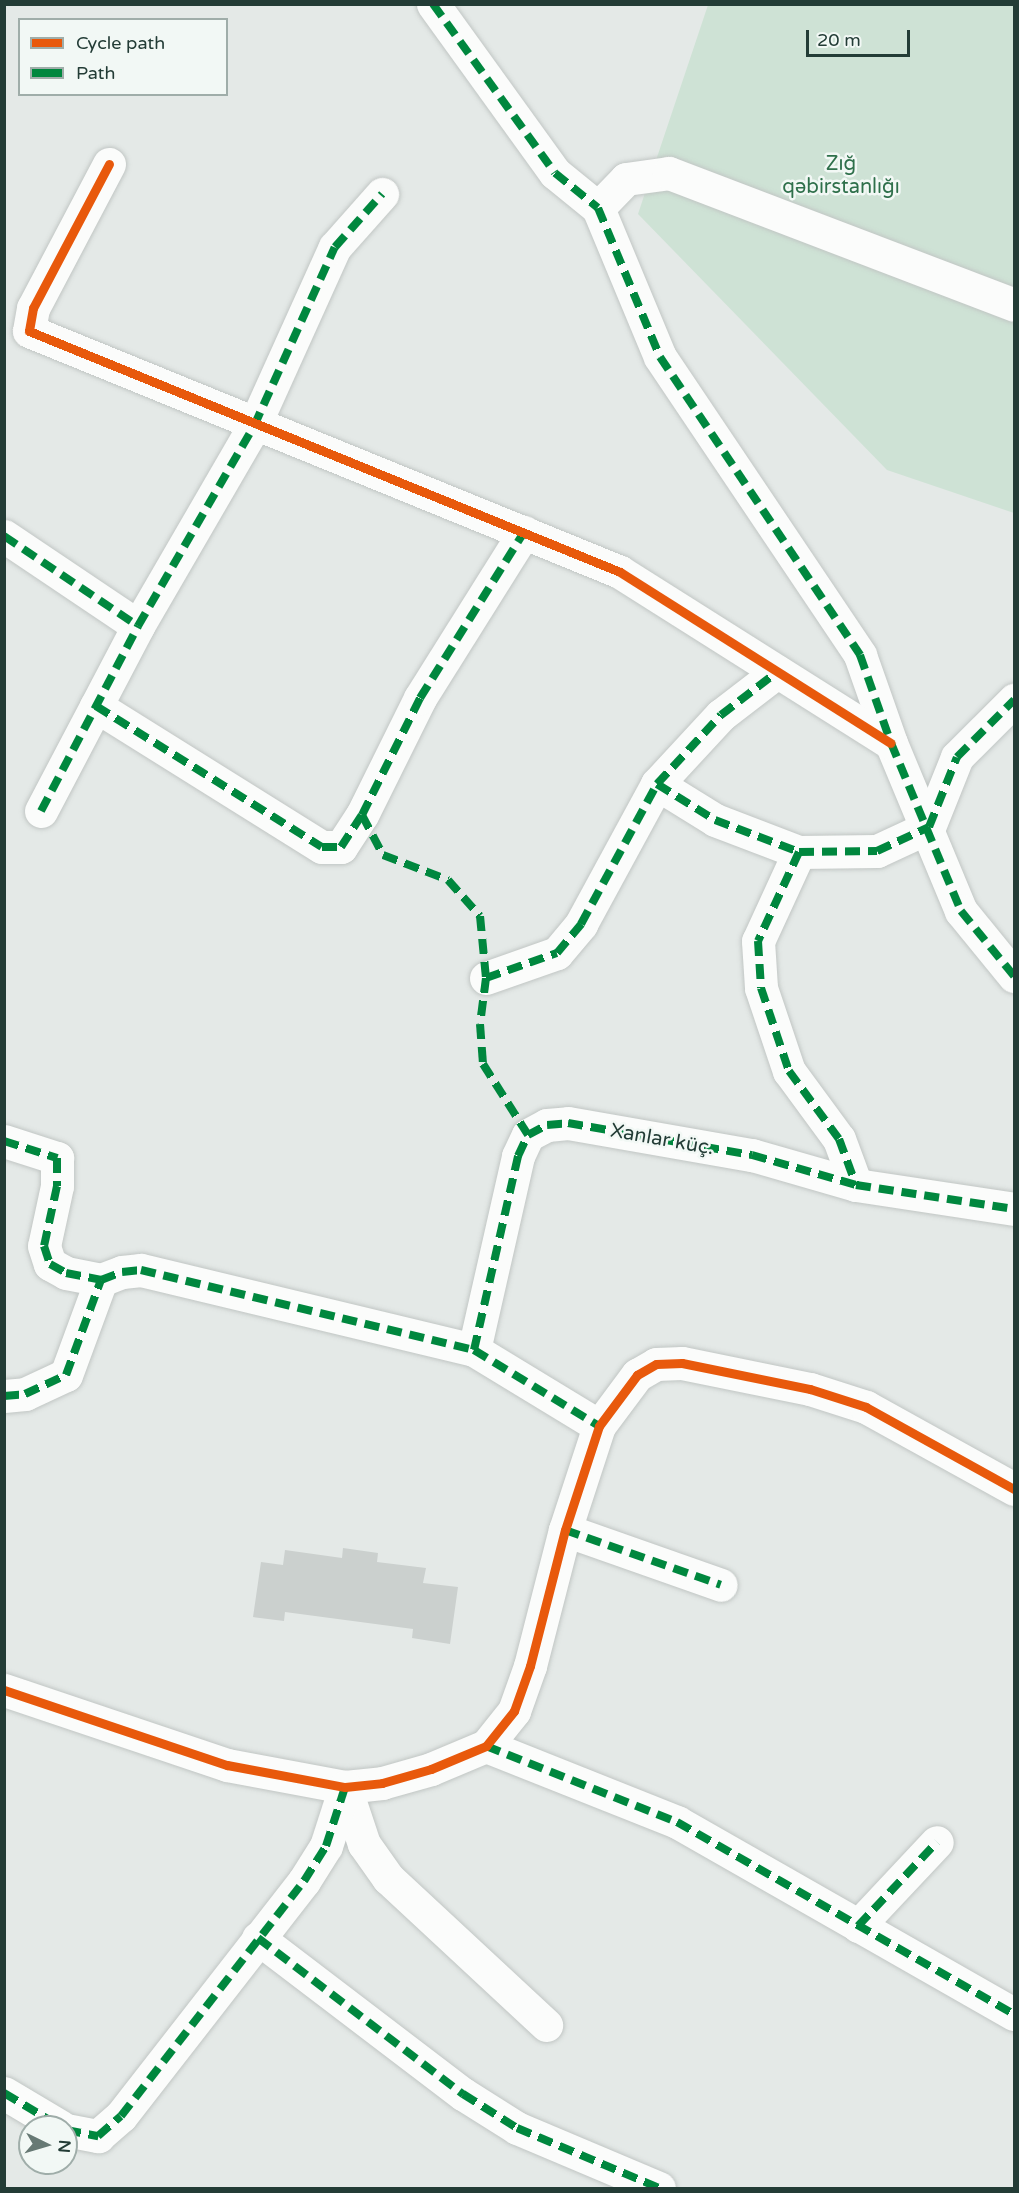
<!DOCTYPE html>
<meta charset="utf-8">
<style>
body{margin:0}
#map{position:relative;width:1019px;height:2193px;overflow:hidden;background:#e4e9e7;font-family:"Varela Round",sans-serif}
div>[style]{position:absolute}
.green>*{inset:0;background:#cee2d5}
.building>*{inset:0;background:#cbd0ce}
.roads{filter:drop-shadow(0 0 2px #c1c6c4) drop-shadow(0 0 2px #c1c6c4)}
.minor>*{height:33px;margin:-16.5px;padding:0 16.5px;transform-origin:16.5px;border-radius:16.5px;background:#fbfcfb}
.quiet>*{height:8px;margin-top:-4px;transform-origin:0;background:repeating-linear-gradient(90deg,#00873e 0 15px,transparent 0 23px)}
.cycleway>*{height:9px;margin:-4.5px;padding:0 4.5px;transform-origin:4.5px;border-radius:4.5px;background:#e8590c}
span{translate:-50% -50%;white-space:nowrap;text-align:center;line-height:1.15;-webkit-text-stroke:5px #f2f8f5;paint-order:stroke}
.park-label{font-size:20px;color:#2f704b}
.street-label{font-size:20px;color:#233c36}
.frame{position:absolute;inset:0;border:6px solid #233c36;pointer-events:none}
.legend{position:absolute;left:18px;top:18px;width:210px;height:78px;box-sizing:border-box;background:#f2f8f5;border:2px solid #9fada9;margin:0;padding:8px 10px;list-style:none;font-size:18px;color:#233c36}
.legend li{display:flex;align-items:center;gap:12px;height:30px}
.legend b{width:30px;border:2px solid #9fada9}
.north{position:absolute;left:18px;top:2115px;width:60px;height:60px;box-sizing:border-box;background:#f2f8f5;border:2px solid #9fada9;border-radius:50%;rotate:95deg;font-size:16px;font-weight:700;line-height:24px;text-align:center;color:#233c36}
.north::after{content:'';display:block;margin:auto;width:21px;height:27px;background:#677974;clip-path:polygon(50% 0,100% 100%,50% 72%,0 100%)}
.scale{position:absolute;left:806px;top:30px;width:104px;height:27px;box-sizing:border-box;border:3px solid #233c36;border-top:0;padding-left:8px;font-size:18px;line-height:21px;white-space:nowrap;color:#233c36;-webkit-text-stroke:4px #f2f8f5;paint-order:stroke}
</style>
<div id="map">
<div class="green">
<i style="clip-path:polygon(708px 5px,1014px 5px,1014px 513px,887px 470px,638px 214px)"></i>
</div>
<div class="building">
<i style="clip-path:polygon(343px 1548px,378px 1553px,377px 1562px,426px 1568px,423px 1583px,458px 1587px,450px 1644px,412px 1638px,413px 1629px,285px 1612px,284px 1621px,253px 1617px,261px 1562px,283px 1565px,285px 1550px,342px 1558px)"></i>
</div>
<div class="roads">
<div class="minor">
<i style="left:433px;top:4px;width:208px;rotate:54.2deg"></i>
<i style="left:555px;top:173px;width:55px;rotate:39.1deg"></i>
<i style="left:598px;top:208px;width:161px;rotate:67.4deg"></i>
<i style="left:660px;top:357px;width:359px;rotate:56.1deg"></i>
<i style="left:860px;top:655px;width:93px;rotate:70.6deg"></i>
<i style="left:891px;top:743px;width:182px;rotate:67.4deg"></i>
<i style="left:961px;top:911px;width:84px;rotate:50.8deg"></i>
<i style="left:109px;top:164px;width:163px;rotate:117.8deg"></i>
<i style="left:33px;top:308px;width:23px;rotate:100deg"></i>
<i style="left:29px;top:331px;width:638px;rotate:22.18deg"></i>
<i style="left:620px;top:572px;width:320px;rotate:32.3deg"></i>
<i style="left:598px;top:208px;width:40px;rotate:-46deg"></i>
<i style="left:626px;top:179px;width:43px;rotate:-7.9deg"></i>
<i style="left:669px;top:173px;width:369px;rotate:20.9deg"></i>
<i style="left:4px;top:536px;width:161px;rotate:33.9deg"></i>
<i style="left:96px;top:706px;width:266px;rotate:32deg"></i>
<i style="left:322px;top:847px;width:19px"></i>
<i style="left:341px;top:847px;width:38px;rotate:-57deg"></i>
<i style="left:362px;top:815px;width:131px;rotate:-63.6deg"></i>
<i style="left:420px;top:698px;width:196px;rotate:-57.9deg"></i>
<i style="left:657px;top:784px;width:68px;rotate:31.8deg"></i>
<i style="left:715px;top:820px;width:90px;rotate:20.9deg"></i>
<i style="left:799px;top:852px;width:78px;rotate:-0.7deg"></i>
<i style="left:877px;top:851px;width:57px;rotate:-24.8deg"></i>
<i style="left:929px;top:827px;width:75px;rotate:-68.2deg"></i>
<i style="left:957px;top:757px;width:81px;rotate:-45deg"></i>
<i style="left:41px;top:811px;width:209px;rotate:-62.3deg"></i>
<i style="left:138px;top:626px;width:231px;rotate:-59.9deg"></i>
<i style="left:254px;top:426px;width:196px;rotate:-65.7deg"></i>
<i style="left:335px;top:247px;width:71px;rotate:-48.4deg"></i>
<i style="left:799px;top:852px;width:98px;rotate:114.7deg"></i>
<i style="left:758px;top:941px;width:47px;rotate:86.3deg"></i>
<i style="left:761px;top:988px;width:88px;rotate:71.4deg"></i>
<i style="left:789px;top:1071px;width:84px;rotate:53.7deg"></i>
<i style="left:839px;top:1139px;width:49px;rotate:69.7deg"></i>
<i style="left:486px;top:978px;width:75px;rotate:-19.4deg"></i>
<i style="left:557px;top:953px;width:38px;rotate:-50deg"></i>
<i style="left:581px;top:924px;width:159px;rotate:-61.5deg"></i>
<i style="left:657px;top:784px;width:94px;rotate:-47.2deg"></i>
<i style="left:721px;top:715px;width:71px;rotate:-37.5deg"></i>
<i style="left:4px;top:1141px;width:56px;rotate:17.8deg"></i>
<i style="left:57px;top:1158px;width:28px;rotate:90deg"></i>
<i style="left:57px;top:1186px;width:61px;rotate:102.2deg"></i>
<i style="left:44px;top:1246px;width:19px;rotate:72deg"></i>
<i style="left:50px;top:1264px;width:18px;rotate:29deg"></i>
<i style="left:66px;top:1273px;width:36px;rotate:11deg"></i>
<i style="left:101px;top:1280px;width:22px;rotate:-21deg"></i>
<i style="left:122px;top:1272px;width:19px;rotate:-6deg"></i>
<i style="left:141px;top:1270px;width:342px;rotate:13.5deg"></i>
<i style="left:474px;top:1350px;width:146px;rotate:31.3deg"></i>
<i style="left:474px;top:1350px;width:199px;rotate:-77.2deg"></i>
<i style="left:518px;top:1156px;width:23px;rotate:-65deg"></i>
<i style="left:528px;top:1135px;width:21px;rotate:-28deg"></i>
<i style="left:547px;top:1125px;width:21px;rotate:-5deg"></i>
<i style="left:568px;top:1123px;width:187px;rotate:9.9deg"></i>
<i style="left:752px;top:1155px;width:108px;rotate:16.1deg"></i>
<i style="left:856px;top:1185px;width:160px;rotate:8.6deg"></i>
<i style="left:4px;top:1396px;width:21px;rotate:-5deg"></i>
<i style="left:25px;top:1394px;width:45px;rotate:-24.9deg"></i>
<i style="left:66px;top:1375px;width:101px;rotate:-69.8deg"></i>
<i style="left:565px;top:1530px;width:165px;rotate:19.4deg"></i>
<i style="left:4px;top:1690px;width:235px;rotate:18.6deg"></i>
<i style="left:227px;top:1765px;width:120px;rotate:10.6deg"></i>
<i style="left:345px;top:1787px;width:37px;rotate:-6deg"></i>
<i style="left:382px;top:1783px;width:51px;rotate:-15.9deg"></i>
<i style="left:431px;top:1769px;width:60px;rotate:-22.7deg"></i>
<i style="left:486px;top:1746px;width:45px;rotate:-51.3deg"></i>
<i style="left:514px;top:1711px;width:48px;rotate:-70.4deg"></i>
<i style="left:530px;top:1666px;width:140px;rotate:-75.6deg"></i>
<i style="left:565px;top:1530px;width:109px;rotate:-71.9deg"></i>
<i style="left:599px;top:1426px;width:64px;rotate:-53.3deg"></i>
<i style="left:637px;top:1375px;width:22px;rotate:-30deg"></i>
<i style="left:656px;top:1364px;width:26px;rotate:-2deg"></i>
<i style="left:682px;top:1363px;width:131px;rotate:11.5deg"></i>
<i style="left:810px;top:1389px;width:59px;rotate:17.8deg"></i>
<i style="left:866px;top:1407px;width:169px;rotate:29deg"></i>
<i style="left:486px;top:1746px;width:206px;rotate:21.7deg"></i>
<i style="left:677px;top:1822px;width:388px;rotate:29.7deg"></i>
<i style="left:345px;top:1787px;width:60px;rotate:71.6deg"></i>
<i style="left:364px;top:1844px;width:42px;rotate:54.8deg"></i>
<i style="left:388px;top:1878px;width:216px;rotate:42.9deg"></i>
<i style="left:858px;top:1926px;width:115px;rotate:-46.8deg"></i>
<i style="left:258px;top:1938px;width:258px;rotate:37.3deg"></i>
<i style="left:463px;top:2094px;width:64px;rotate:32.2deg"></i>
<i style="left:517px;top:2128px;width:154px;rotate:22.9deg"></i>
<i style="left:4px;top:2093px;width:66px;rotate:30.8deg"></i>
<i style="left:66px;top:2130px;width:33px;rotate:11deg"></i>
<i style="left:98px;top:2136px;width:30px;rotate:-41deg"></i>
<i style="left:121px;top:2116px;width:298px;rotate:-52.1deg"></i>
<i style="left:304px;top:1881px;width:41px;rotate:-57.8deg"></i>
<i style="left:326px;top:1846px;width:62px;rotate:-72.1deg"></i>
</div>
</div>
<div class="quiet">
<i style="left:433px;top:4px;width:208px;rotate:54.2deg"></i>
<i style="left:555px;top:173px;width:55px;rotate:39.1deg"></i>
<i style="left:598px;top:208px;width:161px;rotate:67.4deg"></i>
<i style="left:660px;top:357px;width:359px;rotate:56.1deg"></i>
<i style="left:860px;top:655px;width:93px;rotate:70.6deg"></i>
<i style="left:891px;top:743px;width:182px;rotate:67.4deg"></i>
<i style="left:961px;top:911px;width:84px;rotate:50.8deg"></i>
<i style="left:4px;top:536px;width:161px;rotate:33.9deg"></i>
<i style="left:96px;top:706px;width:266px;rotate:32deg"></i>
<i style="left:322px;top:847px;width:19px"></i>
<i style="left:341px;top:847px;width:38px;rotate:-57deg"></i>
<i style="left:362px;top:815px;width:131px;rotate:-63.6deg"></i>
<i style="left:420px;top:698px;width:196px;rotate:-57.9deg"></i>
<i style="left:657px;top:784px;width:68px;rotate:31.8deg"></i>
<i style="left:715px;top:820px;width:90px;rotate:20.9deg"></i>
<i style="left:799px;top:852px;width:78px;rotate:-0.7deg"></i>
<i style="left:877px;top:851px;width:57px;rotate:-24.8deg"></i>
<i style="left:929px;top:827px;width:75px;rotate:-68.2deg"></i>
<i style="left:957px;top:757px;width:81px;rotate:-45deg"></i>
<i style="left:41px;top:811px;width:209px;rotate:-62.3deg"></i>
<i style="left:138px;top:626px;width:231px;rotate:-59.9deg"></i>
<i style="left:254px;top:426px;width:196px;rotate:-65.7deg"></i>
<i style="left:335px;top:247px;width:71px;rotate:-48.4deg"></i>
<i style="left:362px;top:815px;width:45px;rotate:62.3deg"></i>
<i style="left:383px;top:855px;width:70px;rotate:21deg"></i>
<i style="left:448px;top:880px;width:48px;rotate:48.4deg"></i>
<i style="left:480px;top:916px;width:62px;rotate:84.5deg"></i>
<i style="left:486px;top:978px;width:46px;rotate:97.4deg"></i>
<i style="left:480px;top:1024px;width:40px;rotate:85.7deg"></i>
<i style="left:483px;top:1064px;width:84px;rotate:57.6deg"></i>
<i style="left:799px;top:852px;width:98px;rotate:114.7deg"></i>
<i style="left:758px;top:941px;width:47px;rotate:86.3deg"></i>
<i style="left:761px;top:988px;width:88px;rotate:71.4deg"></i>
<i style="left:789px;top:1071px;width:84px;rotate:53.7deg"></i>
<i style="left:839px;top:1139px;width:49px;rotate:69.7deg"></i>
<i style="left:486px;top:978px;width:75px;rotate:-19.4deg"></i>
<i style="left:557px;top:953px;width:38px;rotate:-50deg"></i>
<i style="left:581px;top:924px;width:159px;rotate:-61.5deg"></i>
<i style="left:657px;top:784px;width:94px;rotate:-47.2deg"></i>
<i style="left:721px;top:715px;width:71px;rotate:-37.5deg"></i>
<i style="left:4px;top:1141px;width:56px;rotate:17.8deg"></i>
<i style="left:57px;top:1158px;width:28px;rotate:90deg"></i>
<i style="left:57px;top:1186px;width:61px;rotate:102.2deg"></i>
<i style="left:44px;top:1246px;width:19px;rotate:72deg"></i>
<i style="left:50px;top:1264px;width:18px;rotate:29deg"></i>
<i style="left:66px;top:1273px;width:36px;rotate:11deg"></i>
<i style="left:101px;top:1280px;width:22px;rotate:-21deg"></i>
<i style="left:122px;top:1272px;width:19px;rotate:-6deg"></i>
<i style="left:141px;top:1270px;width:342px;rotate:13.5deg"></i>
<i style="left:474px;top:1350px;width:146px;rotate:31.3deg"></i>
<i style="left:474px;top:1350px;width:199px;rotate:-77.2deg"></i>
<i style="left:518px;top:1156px;width:23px;rotate:-65deg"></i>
<i style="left:528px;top:1135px;width:21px;rotate:-28deg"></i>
<i style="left:547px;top:1125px;width:21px;rotate:-5deg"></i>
<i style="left:568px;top:1123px;width:187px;rotate:9.9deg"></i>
<i style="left:752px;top:1155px;width:108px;rotate:16.1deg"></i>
<i style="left:856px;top:1185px;width:160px;rotate:8.6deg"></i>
<i style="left:4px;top:1396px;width:21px;rotate:-5deg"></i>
<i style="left:25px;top:1394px;width:45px;rotate:-24.9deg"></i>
<i style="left:66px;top:1375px;width:101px;rotate:-69.8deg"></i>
<i style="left:565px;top:1530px;width:165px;rotate:19.4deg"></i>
<i style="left:486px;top:1746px;width:206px;rotate:21.7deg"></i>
<i style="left:677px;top:1822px;width:388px;rotate:29.7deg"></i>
<i style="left:858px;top:1926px;width:115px;rotate:-46.8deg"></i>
<i style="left:258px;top:1938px;width:258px;rotate:37.3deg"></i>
<i style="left:463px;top:2094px;width:64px;rotate:32.2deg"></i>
<i style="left:517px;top:2128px;width:154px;rotate:22.9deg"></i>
<i style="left:4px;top:2093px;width:66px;rotate:30.8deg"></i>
<i style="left:66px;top:2130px;width:33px;rotate:11deg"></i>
<i style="left:98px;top:2136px;width:30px;rotate:-41deg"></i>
<i style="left:121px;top:2116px;width:298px;rotate:-52.1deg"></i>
<i style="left:304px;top:1881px;width:41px;rotate:-57.8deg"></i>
<i style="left:326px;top:1846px;width:62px;rotate:-72.1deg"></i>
</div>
<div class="cycleway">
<i style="left:109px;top:164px;width:163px;rotate:117.8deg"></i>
<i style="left:33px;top:308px;width:23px;rotate:100deg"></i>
<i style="left:29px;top:331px;width:638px;rotate:22.18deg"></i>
<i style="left:620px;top:572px;width:320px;rotate:32.3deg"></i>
<i style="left:4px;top:1690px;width:235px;rotate:18.6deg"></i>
<i style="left:227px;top:1765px;width:120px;rotate:10.6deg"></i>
<i style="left:345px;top:1787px;width:37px;rotate:-6deg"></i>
<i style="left:382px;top:1783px;width:51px;rotate:-15.9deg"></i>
<i style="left:431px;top:1769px;width:60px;rotate:-22.7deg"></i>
<i style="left:486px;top:1746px;width:45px;rotate:-51.3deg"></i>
<i style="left:514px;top:1711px;width:48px;rotate:-70.4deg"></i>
<i style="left:530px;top:1666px;width:140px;rotate:-75.6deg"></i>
<i style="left:565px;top:1530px;width:109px;rotate:-71.9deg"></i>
<i style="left:599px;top:1426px;width:64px;rotate:-53.3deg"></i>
<i style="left:637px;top:1375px;width:22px;rotate:-30deg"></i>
<i style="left:656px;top:1364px;width:26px;rotate:-2deg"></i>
<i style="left:682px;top:1363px;width:131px;rotate:11.5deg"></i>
<i style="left:810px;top:1389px;width:59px;rotate:17.8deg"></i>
<i style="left:866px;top:1407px;width:169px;rotate:29deg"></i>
</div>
<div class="park-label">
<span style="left:841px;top:176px">Zığ<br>qəbirstanlığı</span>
</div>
<div class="street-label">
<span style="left:662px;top:1140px;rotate:10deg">Xanlar küç.</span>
</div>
<div class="frame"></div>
<ul class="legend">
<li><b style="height:8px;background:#e8590c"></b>Cycle path</li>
<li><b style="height:8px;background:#00873e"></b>Path</li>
</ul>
<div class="north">N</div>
<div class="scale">20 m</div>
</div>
